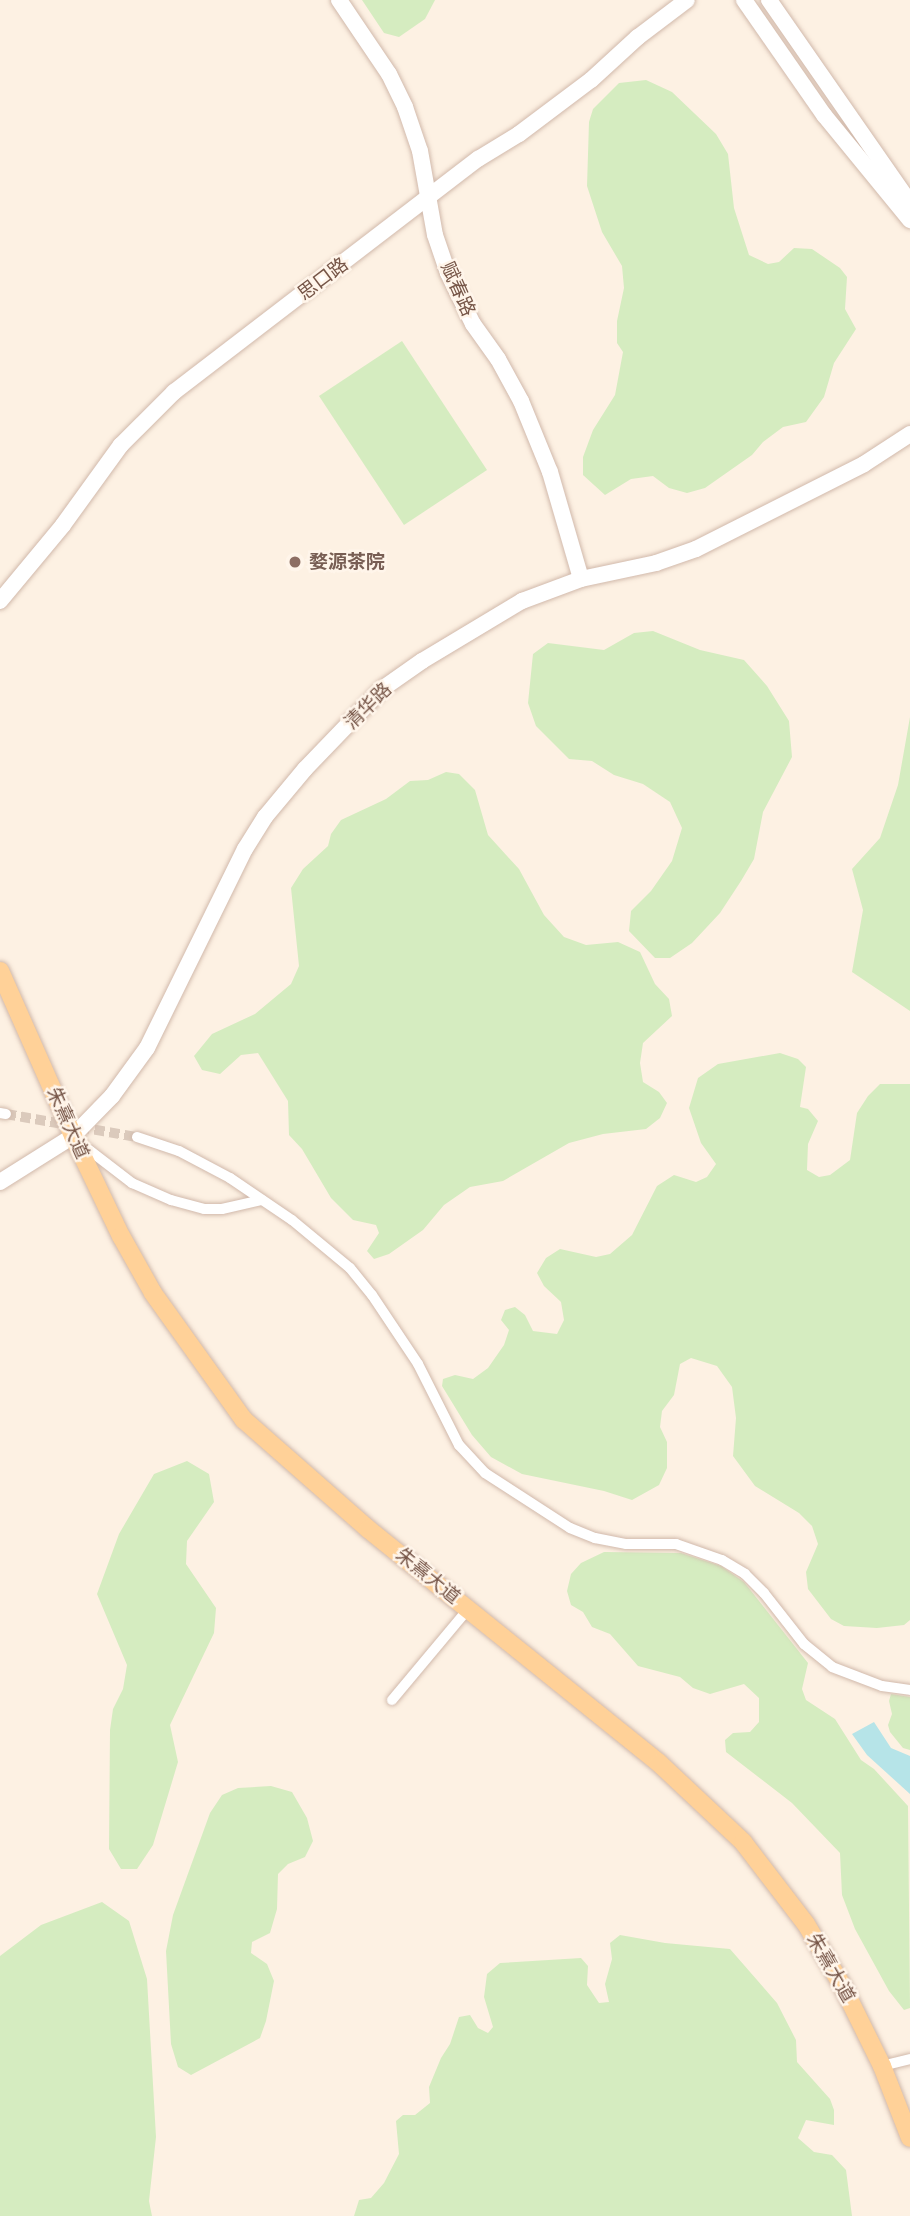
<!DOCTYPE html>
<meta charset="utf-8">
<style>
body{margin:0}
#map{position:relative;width:910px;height:2216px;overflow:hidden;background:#fdf1e3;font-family:"Roboto Condensed","Noto Sans SC",sans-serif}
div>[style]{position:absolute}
.green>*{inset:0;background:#d5ecc0}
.water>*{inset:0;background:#b6e4e8}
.street-tunnel>*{height:10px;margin-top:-5px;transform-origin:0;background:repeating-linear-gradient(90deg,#dbcabc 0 10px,transparent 0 15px)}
.roads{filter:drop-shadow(0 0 2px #d1b9ab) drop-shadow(0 0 2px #d1b9ab)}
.street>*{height:10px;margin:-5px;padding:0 5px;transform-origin:5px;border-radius:5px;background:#fff}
.secondary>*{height:16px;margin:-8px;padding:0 8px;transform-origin:8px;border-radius:8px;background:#fff}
.primary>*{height:18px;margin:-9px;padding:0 9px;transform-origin:9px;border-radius:9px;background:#ffd198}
.dots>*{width:19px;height:19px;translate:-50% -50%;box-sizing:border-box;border:4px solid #fff5ea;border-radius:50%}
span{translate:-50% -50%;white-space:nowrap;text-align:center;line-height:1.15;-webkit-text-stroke:5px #fff5ea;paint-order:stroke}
.street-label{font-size:19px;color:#765547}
.education-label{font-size:19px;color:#785e54;font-weight:700}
.left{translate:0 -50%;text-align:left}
</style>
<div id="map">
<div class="green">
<i style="clip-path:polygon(362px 0,435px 0,425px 19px,399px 37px,384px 33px)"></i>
<i style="clip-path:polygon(646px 80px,672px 92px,716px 134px,728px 154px,734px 208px,749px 255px,768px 264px,779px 262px,794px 248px,812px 249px,840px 268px,847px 277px,845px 309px,856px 329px,834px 363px,824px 397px,806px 422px,783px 427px,763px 442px,752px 455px,705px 488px,687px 493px,669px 488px,653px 476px,631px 479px,605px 495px,583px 475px,583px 457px,593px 430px,615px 395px,623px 352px,617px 343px,617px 321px,624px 288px,622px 266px,602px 232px,587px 186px,589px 122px,593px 109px,619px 83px)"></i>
<i style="clip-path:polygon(402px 341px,487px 470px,404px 525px,319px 396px)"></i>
<i style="clip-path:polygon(653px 631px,700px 650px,744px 660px,767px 686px,789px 721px,792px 757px,763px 812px,754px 859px,741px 881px,720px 913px,692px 943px,670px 958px,655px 958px,629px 931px,631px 911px,651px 891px,672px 861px,682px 828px,670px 802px,643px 784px,614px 775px,592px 761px,569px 759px,536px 726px,528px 703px,533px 654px,548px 643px,604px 650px,634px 633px)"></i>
<i style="clip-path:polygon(910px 717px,910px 1011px,852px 972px,863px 910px,852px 869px,880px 838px,898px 785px)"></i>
<i style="clip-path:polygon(446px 772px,459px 774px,475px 790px,488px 835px,519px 869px,544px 915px,564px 937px,586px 945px,618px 942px,640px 952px,655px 984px,669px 999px,672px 1016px,643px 1043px,640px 1063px,643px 1082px,659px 1092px,667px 1103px,660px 1118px,646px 1129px,603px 1134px,569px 1143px,503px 1181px,470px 1187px,444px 1205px,423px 1230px,389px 1254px,374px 1259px,367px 1251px,379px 1233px,376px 1225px,353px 1220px,331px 1198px,302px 1149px,289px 1135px,288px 1101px,258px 1053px,241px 1055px,220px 1074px,202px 1070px,194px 1056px,212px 1034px,255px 1014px,291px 984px,299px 966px,291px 888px,303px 869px,328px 846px,331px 834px,341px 820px,386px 799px,410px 781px,428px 780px)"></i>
<i style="clip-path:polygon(780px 1053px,798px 1059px,806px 1067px,800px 1107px,808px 1109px,818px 1121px,808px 1144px,807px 1170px,819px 1177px,830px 1175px,850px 1160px,857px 1113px,868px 1096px,880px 1084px,910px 1084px,910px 1620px,904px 1625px,877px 1628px,844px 1626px,831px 1619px,808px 1589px,806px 1572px,818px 1544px,812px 1526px,799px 1513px,755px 1486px,733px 1456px,736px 1418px,732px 1387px,717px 1366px,691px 1358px,680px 1364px,674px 1395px,662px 1411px,660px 1427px,667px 1442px,667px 1468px,659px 1485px,632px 1500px,604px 1491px,522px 1474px,491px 1457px,472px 1435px,442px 1386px,443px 1379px,455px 1375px,473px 1379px,488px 1368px,504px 1345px,509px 1330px,501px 1320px,505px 1310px,515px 1307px,525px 1315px,533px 1331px,557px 1334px,564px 1320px,561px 1302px,544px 1286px,537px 1273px,546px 1258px,560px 1249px,596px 1257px,610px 1254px,632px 1235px,657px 1186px,674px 1175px,696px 1182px,707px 1177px,716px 1164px,701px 1143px,689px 1108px,698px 1078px,718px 1064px)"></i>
<i style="clip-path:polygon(187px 1461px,209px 1474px,214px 1502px,187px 1541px,186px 1564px,216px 1608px,214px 1633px,170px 1725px,178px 1762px,153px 1845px,137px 1869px,121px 1869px,109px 1849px,110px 1730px,113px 1709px,123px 1689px,127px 1665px,97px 1594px,119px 1534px,154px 1474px)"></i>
<i style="clip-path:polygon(604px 1552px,681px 1553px,721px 1566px,744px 1582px,808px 1663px,802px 1689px,806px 1700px,835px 1719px,861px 1760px,874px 1769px,908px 1806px,910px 2008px,904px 2010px,889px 1991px,855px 1929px,842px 1895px,840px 1853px,792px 1803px,726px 1752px,725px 1740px,733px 1733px,750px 1732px,759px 1722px,759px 1698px,744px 1684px,710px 1694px,693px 1688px,680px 1677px,638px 1666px,610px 1634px,592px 1627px,583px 1612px,571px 1605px,567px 1591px,571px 1574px,581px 1563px)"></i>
<i style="clip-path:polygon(891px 1694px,910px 1697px,910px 1750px,903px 1748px,890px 1732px,888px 1725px,892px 1714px,889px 1701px)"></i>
<i style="clip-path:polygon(271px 1786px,292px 1792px,307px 1818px,313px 1841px,305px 1857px,288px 1864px,278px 1874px,277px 1909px,270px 1933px,252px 1942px,251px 1953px,267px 1964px,274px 1981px,266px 2021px,260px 2038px,191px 2075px,178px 2067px,171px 2044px,166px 1951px,173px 1915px,210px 1813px,222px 1795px,238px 1788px)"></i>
<i style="clip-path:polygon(102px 1902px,129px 1921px,147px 1979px,156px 2137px,149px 2201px,152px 2216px,0 2216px,0 1956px,41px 1925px)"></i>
<i style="clip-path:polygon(620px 1935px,665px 1943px,730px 1949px,777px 2003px,796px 2040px,797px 2062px,830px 2099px,834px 2110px,834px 2125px,806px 2120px,798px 2138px,814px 2152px,832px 2155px,846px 2170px,852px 2216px,354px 2216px,359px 2200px,371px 2198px,384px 2183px,399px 2154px,396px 2121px,403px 2115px,415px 2115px,430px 2103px,429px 2087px,441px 2058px,450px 2044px,459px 2017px,470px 2015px,478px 2028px,488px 2033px,493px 2027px,484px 1997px,487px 1974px,500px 1963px,581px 1958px,588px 1966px,587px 1985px,599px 2003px,609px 2002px,605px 1984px,612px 1959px,610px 1943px)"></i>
</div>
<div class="water">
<i style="clip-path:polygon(874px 1722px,891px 1748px,910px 1756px,910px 1794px,867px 1755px,852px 1734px)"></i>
</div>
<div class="street-tunnel">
<i style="left:6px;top:1114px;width:133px;rotate:10deg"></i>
</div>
<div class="roads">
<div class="street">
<i style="left:0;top:1113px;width:6px;rotate:9deg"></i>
<i style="left:137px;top:1137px;width:44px;rotate:18.4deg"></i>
<i style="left:179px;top:1151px;width:58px;rotate:27.9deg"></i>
<i style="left:230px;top:1178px;width:75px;rotate:34.1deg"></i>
<i style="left:292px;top:1220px;width:75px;rotate:39.6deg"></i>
<i style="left:350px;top:1268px;width:35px;rotate:51deg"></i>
<i style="left:372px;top:1295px;width:83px;rotate:56.3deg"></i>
<i style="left:418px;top:1364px;width:91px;rotate:63.2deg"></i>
<i style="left:459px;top:1445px;width:38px;rotate:47deg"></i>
<i style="left:485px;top:1473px;width:101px;rotate:32.9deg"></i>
<i style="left:570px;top:1528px;width:27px;rotate:22deg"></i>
<i style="left:595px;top:1538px;width:32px;rotate:11deg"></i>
<i style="left:626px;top:1544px;width:50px"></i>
<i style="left:676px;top:1544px;width:49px;rotate:19.2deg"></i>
<i style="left:722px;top:1560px;width:27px;rotate:31deg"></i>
<i style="left:745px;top:1574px;width:27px;rotate:45deg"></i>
<i style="left:764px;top:1593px;width:65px;rotate:51.9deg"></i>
<i style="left:804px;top:1644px;width:36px;rotate:39deg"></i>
<i style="left:832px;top:1667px;width:53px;rotate:20.8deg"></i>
<i style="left:882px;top:1686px;width:28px;rotate:8deg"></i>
<i style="left:80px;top:1143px;width:66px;rotate:37.6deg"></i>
<i style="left:132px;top:1183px;width:43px;rotate:23.6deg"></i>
<i style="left:171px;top:1200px;width:34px;rotate:15deg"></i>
<i style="left:204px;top:1209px;width:18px"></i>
<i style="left:222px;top:1209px;width:41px;rotate:-12.7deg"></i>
<i style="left:392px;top:1700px;width:120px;rotate:-50.1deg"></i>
<i style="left:882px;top:2066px;width:29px;rotate:-14deg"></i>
</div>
<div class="secondary">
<i style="left:339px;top:0;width:89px;rotate:56deg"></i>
<i style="left:389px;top:74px;width:37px;rotate:64deg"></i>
<i style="left:405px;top:107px;width:46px;rotate:71.2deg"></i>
<i style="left:420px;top:151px;width:85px;rotate:79.9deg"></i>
<i style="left:435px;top:235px;width:40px;rotate:71.1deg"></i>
<i style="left:448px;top:273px;width:57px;rotate:63.9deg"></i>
<i style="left:473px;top:324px;width:43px;rotate:54.5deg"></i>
<i style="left:498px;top:359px;width:48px;rotate:61.3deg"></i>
<i style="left:521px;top:401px;width:77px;rotate:67.8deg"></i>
<i style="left:550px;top:472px;width:111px;rotate:73.8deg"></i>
<i style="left:744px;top:0;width:140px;rotate:55.2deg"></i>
<i style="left:824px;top:115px;width:136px;rotate:50.7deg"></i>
<i style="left:769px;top:0;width:247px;rotate:55.2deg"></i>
<i style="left:0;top:601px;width:99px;rotate:-50.3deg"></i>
<i style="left:63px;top:525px;width:99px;rotate:-54.1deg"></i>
<i style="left:121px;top:445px;width:75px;rotate:-45deg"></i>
<i style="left:174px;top:392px;width:383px;rotate:-37.5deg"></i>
<i style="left:478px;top:159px;width:48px;rotate:-31.4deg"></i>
<i style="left:519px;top:134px;width:90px;rotate:-36.9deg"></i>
<i style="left:591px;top:80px;width:64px;rotate:-42.5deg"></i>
<i style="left:638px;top:37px;width:61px;rotate:-37.1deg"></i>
<i style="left:0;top:1182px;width:86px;rotate:-32.2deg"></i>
<i style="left:73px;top:1136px;width:56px;rotate:-45.7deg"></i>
<i style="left:112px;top:1096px;width:59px;rotate:-53.9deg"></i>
<i style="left:147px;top:1048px;width:222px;rotate:-63.8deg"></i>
<i style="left:245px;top:849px;width:38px;rotate:-58deg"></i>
<i style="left:265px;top:817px;width:62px;rotate:-50.2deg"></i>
<i style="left:305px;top:769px;width:111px;rotate:-46.1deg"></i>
<i style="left:382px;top:689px;width:49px;rotate:-35deg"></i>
<i style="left:422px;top:661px;width:117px;rotate:-31deg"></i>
<i style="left:522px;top:601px;width:63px;rotate:-20.4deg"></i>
<i style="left:581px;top:579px;width:77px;rotate:-12deg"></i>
<i style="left:656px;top:563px;width:42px;rotate:-19.3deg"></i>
<i style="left:696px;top:549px;width:188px;rotate:-26.8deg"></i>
<i style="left:864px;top:464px;width:55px;rotate:-33.1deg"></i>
</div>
<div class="primary">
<i style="left:0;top:971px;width:180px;rotate:66.1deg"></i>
<i style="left:73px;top:1136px;width:111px;rotate:64.4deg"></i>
<i style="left:121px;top:1236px;width:65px;rotate:60.7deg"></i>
<i style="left:153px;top:1293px;width:156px;rotate:54.4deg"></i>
<i style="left:244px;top:1420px;width:165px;rotate:41.3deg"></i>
<i style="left:368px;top:1529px;width:373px;rotate:38.8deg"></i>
<i style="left:659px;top:1763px;width:115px;rotate:43.2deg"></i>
<i style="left:743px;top:1842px;width:103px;rotate:52.5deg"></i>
<i style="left:806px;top:1924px;width:73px;rotate:59.6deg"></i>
<i style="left:843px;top:1987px;width:88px;rotate:63.7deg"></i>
<i style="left:882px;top:2066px;width:77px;rotate:68.7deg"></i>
</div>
</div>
<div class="dots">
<i style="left:295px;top:562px;background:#8d6e63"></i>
</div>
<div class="street-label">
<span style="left:323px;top:279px;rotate:-37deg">思口路</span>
<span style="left:458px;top:289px;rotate:66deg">赋春路</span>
<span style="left:368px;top:706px;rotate:-44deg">清华路</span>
<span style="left:68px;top:1123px;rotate:66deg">朱熹大道</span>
<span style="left:428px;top:1576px;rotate:39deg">朱熹大道</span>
<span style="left:831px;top:1968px;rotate:60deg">朱熹大道</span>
</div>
<div class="education-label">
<span class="left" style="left:309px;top:562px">婺源茶院</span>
</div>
</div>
